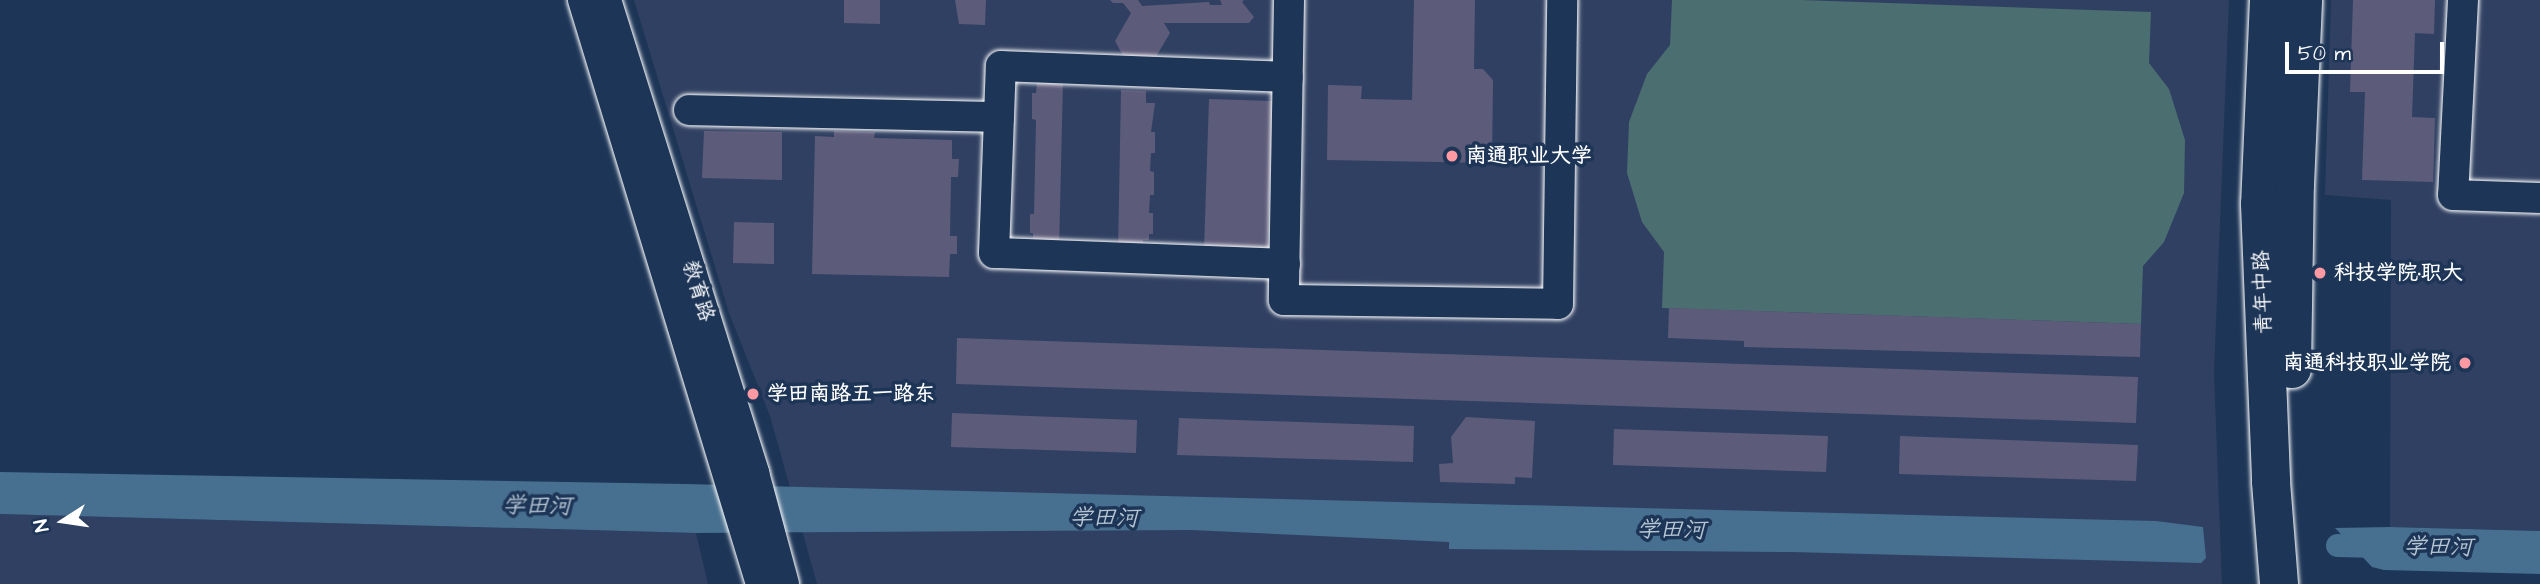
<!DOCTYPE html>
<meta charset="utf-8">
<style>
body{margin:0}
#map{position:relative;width:2540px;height:584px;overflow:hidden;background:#1d3557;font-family:"Architects Daughter","LXGW WenKai TC",sans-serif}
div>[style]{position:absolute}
.built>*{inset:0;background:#304062}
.green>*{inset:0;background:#4b6e70}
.water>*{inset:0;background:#476f8f}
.canal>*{height:23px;margin:-11.5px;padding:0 11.5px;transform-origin:11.5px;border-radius:11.5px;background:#476f8f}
.building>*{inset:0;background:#5d5b7a}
.roads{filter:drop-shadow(0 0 2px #fff) drop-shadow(0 0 2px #fff)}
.minor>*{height:30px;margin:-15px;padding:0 15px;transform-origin:15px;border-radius:15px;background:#1d3557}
.major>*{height:38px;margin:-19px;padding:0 19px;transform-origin:19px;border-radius:19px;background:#1d3557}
.dots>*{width:19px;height:19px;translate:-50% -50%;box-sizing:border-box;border:4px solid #1d3557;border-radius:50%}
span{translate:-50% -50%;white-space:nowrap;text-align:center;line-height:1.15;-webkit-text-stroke:7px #1d3557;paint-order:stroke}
.poi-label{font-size:21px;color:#fff;font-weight:700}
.left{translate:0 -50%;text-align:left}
.right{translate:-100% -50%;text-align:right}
.street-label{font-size:21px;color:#fff}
.water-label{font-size:23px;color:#b5c5d2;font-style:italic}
.north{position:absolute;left:28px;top:486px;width:70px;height:70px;-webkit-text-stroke:5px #1d3557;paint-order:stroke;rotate:258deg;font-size:19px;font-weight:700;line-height:28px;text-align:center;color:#fff}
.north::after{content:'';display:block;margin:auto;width:24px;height:32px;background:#fff;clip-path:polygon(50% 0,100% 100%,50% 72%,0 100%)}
.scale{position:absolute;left:2285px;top:42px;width:159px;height:32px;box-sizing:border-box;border:4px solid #fff;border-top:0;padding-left:9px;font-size:21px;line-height:24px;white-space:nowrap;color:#fff;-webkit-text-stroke:5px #1d3557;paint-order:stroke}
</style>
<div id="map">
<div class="built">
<i style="clip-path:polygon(634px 0,2229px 0,2214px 372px,2222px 584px,817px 584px,770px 416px,729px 313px)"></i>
<i style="clip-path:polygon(2331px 0,2540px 0,2540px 531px,2390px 527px,2391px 200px,2325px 195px)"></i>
<i style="clip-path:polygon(0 514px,696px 533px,708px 584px,0 584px)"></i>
</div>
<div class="green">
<i style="clip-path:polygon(1672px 0,1801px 0,2151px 12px,2149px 63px,2169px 89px,2185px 140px,2184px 193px,2164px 242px,2143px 266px,2141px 324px,1662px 308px,1664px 252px,1642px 222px,1627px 173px,1629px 122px,1647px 74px,1670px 45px)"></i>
</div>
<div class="water">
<i style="clip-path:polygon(0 472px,686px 484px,2156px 521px,2203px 527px,2206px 558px,2201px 563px,1792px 552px,1449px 549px,1449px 542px,1191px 530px,696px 533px,0 514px)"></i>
<i style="clip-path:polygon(2390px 527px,2540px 531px,2540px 574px,2384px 570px,2372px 567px,2335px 528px)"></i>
</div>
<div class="canal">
<i style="left:2337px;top:545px;width:42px;rotate:1.4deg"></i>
</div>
<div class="building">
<i style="clip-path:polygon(844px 0,880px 0,880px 24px,844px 23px)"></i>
<i style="clip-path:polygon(955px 0,986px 0,985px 25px,959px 24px)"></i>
<i style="clip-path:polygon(1110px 0,1138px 0,1142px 6px,1209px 2px,1210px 5px,1222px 5px,1220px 0,1244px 0,1242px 2px,1254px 17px,1249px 23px,1164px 23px,1170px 33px,1151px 65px,1128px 65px,1115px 41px,1131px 13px,1123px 3px,1113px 3px)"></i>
<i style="clip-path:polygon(1414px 0,1475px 0,1474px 69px,1483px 69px,1493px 80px,1492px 163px,1327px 160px,1328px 85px,1362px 86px,1361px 99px,1412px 100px)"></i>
<i style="clip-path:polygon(2353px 0,2435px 0,2434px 34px,2415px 33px,2412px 117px,2435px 118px,2433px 182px,2362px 180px,2365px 92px,2350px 92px)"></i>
<i style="clip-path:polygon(1037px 82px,1063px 82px,1059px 251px,1033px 250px,1033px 233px,1030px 233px,1030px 214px,1034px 214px,1036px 120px,1032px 119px,1032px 93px,1036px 93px)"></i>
<i style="clip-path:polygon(1121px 90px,1146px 91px,1146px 103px,1155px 103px,1151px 132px,1155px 132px,1155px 153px,1151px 153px,1150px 171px,1154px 172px,1154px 195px,1150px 195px,1149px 213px,1153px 213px,1153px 234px,1149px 234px,1149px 240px,1143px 240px,1143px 252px,1118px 251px)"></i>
<i style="clip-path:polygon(1209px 99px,1273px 101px,1267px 253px,1204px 251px)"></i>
<i style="clip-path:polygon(704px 131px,782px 132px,782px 180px,702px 178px)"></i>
<i style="clip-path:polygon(834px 131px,875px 132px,874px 138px,952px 140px,952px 159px,959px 159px,958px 177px,951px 177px,950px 236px,957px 236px,957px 254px,950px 254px,949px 277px,812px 274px,815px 136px,834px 137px)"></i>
<i style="clip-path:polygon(734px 222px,774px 223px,774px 264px,733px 263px)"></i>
<i style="clip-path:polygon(1669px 308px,2141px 324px,2140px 357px,1744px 347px,1744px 341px,1668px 338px)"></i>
<i style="clip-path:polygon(957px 338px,2138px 377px,2136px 423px,956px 384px)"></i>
<i style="clip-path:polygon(952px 413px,1137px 420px,1136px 453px,951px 447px)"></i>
<i style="clip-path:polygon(1466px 417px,1535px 421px,1532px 478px,1515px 477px,1515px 484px,1440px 482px,1439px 464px,1453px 463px,1451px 437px)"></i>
<i style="clip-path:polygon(1179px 418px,1414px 426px,1413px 462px,1177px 455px)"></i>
<i style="clip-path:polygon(1614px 429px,1828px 436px,1826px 472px,1613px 465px)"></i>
<i style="clip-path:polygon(1900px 436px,2138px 445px,2136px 481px,1899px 474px)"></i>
</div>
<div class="roads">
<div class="minor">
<i style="left:583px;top:0;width:611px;rotate:73.05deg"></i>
<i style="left:606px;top:0;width:496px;rotate:72.6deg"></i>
<i style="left:754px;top:473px;width:115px;rotate:74.9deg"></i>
<i style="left:1289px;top:0;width:300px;rotate:91deg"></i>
<i style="left:1284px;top:300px;width:274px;rotate:0.8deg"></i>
<i style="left:1558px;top:304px;width:304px;rotate:-89.2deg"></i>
<i style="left:2463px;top:0;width:195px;rotate:92.9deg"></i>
<i style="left:2453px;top:195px;width:87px;rotate:2deg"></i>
<i style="left:689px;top:110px;width:310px;rotate:1.3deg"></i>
<i style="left:1285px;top:264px;width:291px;rotate:-177.8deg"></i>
<i style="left:994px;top:253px;width:187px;rotate:-87.9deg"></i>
<i style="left:1001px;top:66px;width:287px;rotate:2.2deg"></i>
</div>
<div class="major">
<i style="left:2269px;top:0;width:204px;rotate:92.5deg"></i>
<i style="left:2260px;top:204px;width:278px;rotate:87.7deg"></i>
<i style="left:2271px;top:482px;width:102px;rotate:85.5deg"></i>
<i style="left:2292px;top:369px;width:184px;rotate:-89.1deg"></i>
<i style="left:2295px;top:185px;width:185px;rotate:-87.5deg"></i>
</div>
</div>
<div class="dots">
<i style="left:1452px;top:156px;background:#ff9aa2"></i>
<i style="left:2320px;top:273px;background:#ff9aa2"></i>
<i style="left:2465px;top:363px;background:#ff9aa2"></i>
<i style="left:753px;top:394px;background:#ff9aa2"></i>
</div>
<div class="poi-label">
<span class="left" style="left:1466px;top:156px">南通职业大学</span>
<span class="left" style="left:2334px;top:273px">科技学院·职大</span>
<span class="right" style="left:2451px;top:363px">南通科技职业学院</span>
<span class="left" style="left:767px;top:394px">学田南路五一路东</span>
</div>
<div class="street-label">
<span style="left:698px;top:291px;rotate:73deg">教育路</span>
<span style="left:2263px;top:292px;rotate:-92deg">青年中路</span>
</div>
<div class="water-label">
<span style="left:537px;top:506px;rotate:1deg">学田河</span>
<span style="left:1104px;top:518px;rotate:1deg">学田河</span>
<span style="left:1671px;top:530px;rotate:1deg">学田河</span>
<span style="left:2438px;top:547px;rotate:1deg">学田河</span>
</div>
<div class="north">N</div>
<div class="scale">50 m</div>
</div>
